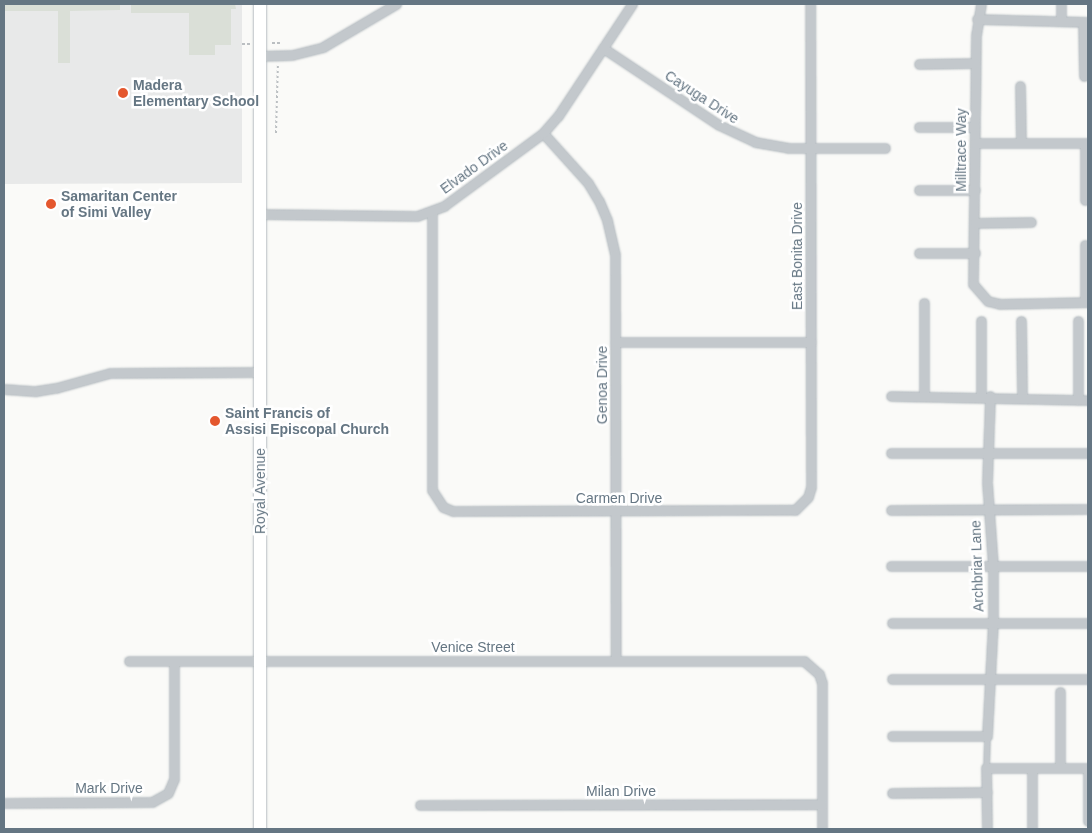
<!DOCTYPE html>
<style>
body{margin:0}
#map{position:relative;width:1092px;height:833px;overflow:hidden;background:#fafaf8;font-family:Helvetica,sans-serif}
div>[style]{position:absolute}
.built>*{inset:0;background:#e8e9e9}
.green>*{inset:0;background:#dadfd7}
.path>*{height:2px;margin-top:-1px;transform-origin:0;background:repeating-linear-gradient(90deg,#bbbfc2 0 2.5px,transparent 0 5px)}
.roads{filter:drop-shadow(0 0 1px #b3babf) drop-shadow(0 0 1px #b3babf)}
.service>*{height:4.5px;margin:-2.25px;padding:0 2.25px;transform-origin:2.25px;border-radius:2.25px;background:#c3c8cc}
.minor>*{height:9px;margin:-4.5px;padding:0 4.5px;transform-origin:4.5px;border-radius:4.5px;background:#c3c8cc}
.secondary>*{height:12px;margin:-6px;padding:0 6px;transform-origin:6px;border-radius:6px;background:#fff}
.dots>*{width:14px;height:14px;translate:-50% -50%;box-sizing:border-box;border:2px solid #fff;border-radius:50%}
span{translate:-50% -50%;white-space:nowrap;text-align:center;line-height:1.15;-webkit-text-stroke:5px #fff;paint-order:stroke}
.poi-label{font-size:14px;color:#657683;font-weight:700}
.left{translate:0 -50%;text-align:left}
.street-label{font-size:14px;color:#657683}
.frame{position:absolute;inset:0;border:5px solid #657683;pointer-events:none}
</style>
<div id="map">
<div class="built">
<i style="clip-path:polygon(4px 4px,242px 4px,242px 183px,4px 184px)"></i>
</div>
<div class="green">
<i style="clip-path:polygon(4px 4px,120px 4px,120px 10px,70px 11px,70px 63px,58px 63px,58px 11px,4px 11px)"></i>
<i style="clip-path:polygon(131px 4px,235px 4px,236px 9px,231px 9px,231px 45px,215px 45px,215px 55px,189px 55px,189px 13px,131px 13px)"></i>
</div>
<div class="path">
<i style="left:272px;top:43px;width:8px"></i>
<i style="left:242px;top:44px;width:8px"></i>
<i style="left:276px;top:133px;width:70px;rotate:-88.4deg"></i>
</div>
<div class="roads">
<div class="service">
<i style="left:986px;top:768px;width:32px;rotate:-88deg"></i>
</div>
<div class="minor">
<i style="left:981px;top:4px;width:31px;rotate:99deg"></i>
<i style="left:976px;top:35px;width:249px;rotate:90.7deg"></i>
<i style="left:973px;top:284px;width:23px;rotate:49deg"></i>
<i style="left:988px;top:301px;width:12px;rotate:14deg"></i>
<i style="left:1000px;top:304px;width:88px;rotate:-1.3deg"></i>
<i style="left:1061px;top:4px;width:16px;rotate:90deg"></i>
<i style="left:977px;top:19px;width:111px;rotate:1.5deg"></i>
<i style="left:1083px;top:22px;width:54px;rotate:88.9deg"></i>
<i style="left:603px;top:48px;width:139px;rotate:33.6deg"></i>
<i style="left:719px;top:125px;width:40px;rotate:25deg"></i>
<i style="left:755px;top:142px;width:34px;rotate:10deg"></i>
<i style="left:788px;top:148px;width:97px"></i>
<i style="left:260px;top:56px;width:32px;rotate:-2deg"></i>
<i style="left:292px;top:55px;width:32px;rotate:-14deg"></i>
<i style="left:323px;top:47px;width:85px;rotate:-30.5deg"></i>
<i style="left:919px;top:64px;width:56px;rotate:-1deg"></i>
<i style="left:1020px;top:86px;width:57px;rotate:89deg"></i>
<i style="left:919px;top:127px;width:56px"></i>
<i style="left:543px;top:133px;width:67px;rotate:48deg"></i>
<i style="left:588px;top:183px;width:21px;rotate:59deg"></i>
<i style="left:599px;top:201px;width:21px;rotate:67deg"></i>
<i style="left:607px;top:220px;width:36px;rotate:77deg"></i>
<i style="left:615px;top:255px;width:406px;rotate:89.9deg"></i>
<i style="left:975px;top:143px;width:113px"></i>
<i style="left:1085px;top:143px;width:57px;rotate:90deg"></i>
<i style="left:919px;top:190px;width:56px"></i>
<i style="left:432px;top:212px;width:278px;rotate:90deg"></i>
<i style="left:432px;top:490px;width:20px;rotate:57deg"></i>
<i style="left:443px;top:507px;width:11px;rotate:22deg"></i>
<i style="left:453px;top:511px;width:342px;rotate:-0.2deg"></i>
<i style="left:795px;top:510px;width:18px;rotate:-45deg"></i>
<i style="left:808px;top:497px;width:10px;rotate:-73deg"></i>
<i style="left:811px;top:487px;width:483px;rotate:-90.1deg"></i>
<i style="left:260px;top:214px;width:157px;rotate:0.7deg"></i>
<i style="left:417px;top:216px;width:29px;rotate:-20deg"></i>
<i style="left:444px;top:206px;width:123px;rotate:-36.4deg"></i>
<i style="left:543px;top:133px;width:23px;rotate:-49deg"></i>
<i style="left:558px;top:116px;width:134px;rotate:-56.5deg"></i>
<i style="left:975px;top:223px;width:56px;rotate:-1deg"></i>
<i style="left:1085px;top:245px;width:57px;rotate:90deg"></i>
<i style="left:919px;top:253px;width:56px"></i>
<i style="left:924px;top:303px;width:93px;rotate:90deg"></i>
<i style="left:981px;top:321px;width:75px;rotate:90deg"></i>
<i style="left:1021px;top:321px;width:75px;rotate:89.2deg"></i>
<i style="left:1078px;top:321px;width:79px;rotate:90deg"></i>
<i style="left:615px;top:342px;width:196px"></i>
<i style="left:4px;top:389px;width:32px;rotate:4deg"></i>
<i style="left:36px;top:391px;width:20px;rotate:-9deg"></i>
<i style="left:56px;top:388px;width:56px;rotate:-15.5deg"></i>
<i style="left:110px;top:373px;width:150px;rotate:-0.4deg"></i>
<i style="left:891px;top:396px;width:197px;rotate:1.2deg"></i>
<i style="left:891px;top:453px;width:196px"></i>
<i style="left:891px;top:510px;width:196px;rotate:-0.3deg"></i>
<i style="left:891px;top:566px;width:197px"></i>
<i style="left:892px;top:623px;width:196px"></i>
<i style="left:129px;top:661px;width:675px"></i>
<i style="left:804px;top:661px;width:20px;rotate:41deg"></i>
<i style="left:819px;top:674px;width:9px;rotate:72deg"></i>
<i style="left:822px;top:683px;width:146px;rotate:90deg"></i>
<i style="left:892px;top:679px;width:195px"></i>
<i style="left:1060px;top:692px;width:76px;rotate:90deg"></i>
<i style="left:892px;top:736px;width:95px"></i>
<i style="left:987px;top:736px;width:113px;rotate:-87deg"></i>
<i style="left:993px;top:623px;width:57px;rotate:-90deg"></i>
<i style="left:993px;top:566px;width:83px;rotate:-94.1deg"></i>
<i style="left:987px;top:483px;width:87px;rotate:-88deg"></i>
<i style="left:1088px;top:768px;width:53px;rotate:90deg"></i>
<i style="left:892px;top:793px;width:95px;rotate:-0.6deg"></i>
<i style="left:4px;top:803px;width:148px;rotate:-0.4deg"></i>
<i style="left:152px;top:802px;width:18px;rotate:-29deg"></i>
<i style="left:168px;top:793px;width:15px;rotate:-67deg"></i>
<i style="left:174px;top:779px;width:118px;rotate:-90deg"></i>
<i style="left:420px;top:805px;width:402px;rotate:-0.1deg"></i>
<i style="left:987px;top:829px;width:61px;rotate:-90.9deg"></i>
<i style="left:986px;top:768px;width:102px"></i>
<i style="left:1032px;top:829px;width:61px;rotate:-90deg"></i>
</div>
<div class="secondary">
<i style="left:260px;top:829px;width:825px;rotate:-90deg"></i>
</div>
</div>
<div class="dots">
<i style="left:123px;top:93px;background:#e4572e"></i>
<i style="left:51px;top:204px;background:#e4572e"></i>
<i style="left:215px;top:421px;background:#e4572e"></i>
</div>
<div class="poi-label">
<span class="left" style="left:133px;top:93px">Madera<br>Elementary School</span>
<span class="left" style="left:61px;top:204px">Samaritan Center<br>of Simi Valley</span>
<span class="left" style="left:225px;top:421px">Saint Francis of<br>Assisi Episcopal Church</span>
</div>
<div class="street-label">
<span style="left:702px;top:97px;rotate:33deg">Cayuga Drive</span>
<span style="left:961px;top:150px;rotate:-90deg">Milltrace Way</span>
<span style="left:474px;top:167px;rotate:-36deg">Elvado Drive</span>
<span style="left:797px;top:256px;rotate:-90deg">East Bonita Drive</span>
<span style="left:602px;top:385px;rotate:-90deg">Genoa Drive</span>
<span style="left:260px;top:491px;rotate:-90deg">Royal Avenue</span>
<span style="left:619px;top:498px">Carmen Drive</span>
<span style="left:977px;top:566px;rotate:-92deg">Archbriar Lane</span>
<span style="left:473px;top:647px">Venice Street</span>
<span style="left:109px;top:788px">Mark Drive</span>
<span style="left:621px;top:791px">Milan Drive</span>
</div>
<div class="frame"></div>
</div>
